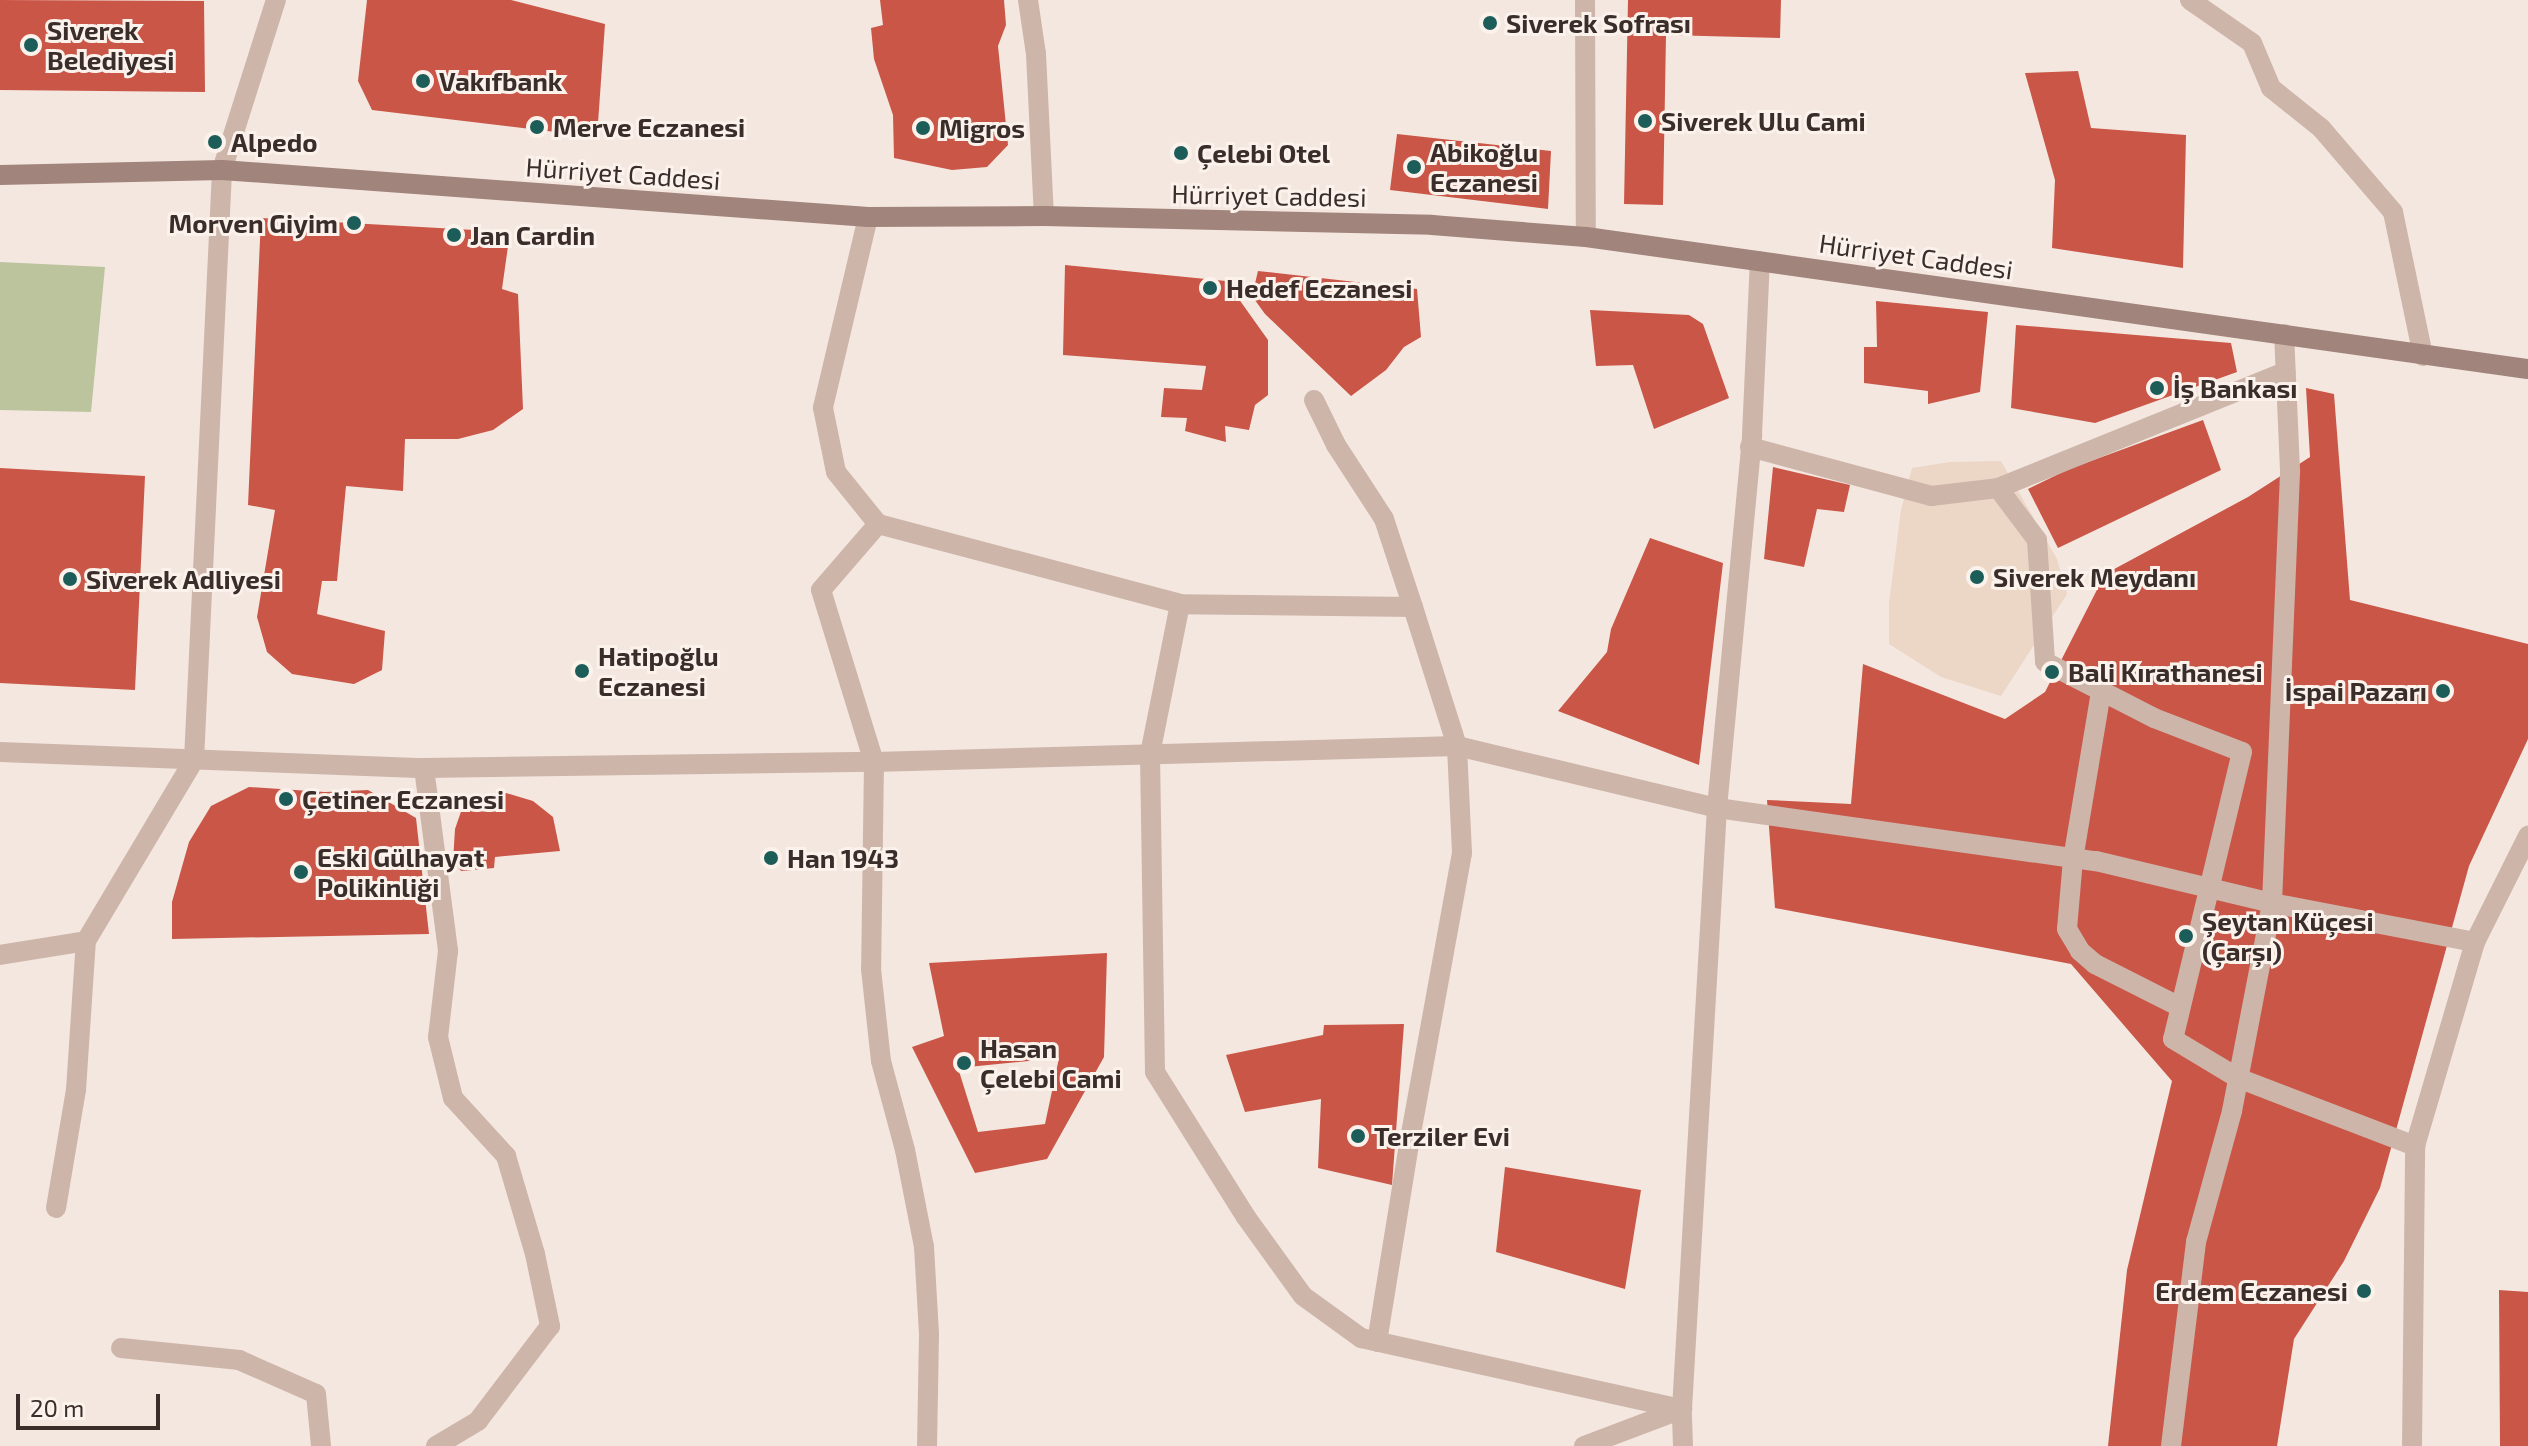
<!DOCTYPE html>
<meta charset="utf-8">
<style>
body{margin:0}
#map{position:relative;width:2528px;height:1446px;overflow:hidden;background:#f4e7df;font-family:"Exo 2",sans-serif}
div>[style]{position:absolute}
.green>*{inset:0;background:#bcc49e}
.plaza>*{inset:0;background:#ecd6c6}
.building>*{inset:0;background:#ca5647}
.pedestrian>*{height:20px;margin:-10px;padding:0 10px;transform-origin:10px;border-radius:10px;background:#cdb5aa}
.minor>*{height:20px;margin:-10px;padding:0 10px;transform-origin:10px;border-radius:10px;background:#cdb5aa}
.tertiary>*{height:20px;margin:-10px;padding:0 10px;transform-origin:10px;border-radius:10px;background:#cdb5aa}
.secondary>*{height:20px;margin:-10px;padding:0 10px;transform-origin:10px;border-radius:10px;background:#a1847b}
.dots>*{width:22px;height:22px;translate:-50% -50%;box-sizing:border-box;border:4px solid #fbf2ec;border-radius:50%}
span{translate:-50% -50%;white-space:nowrap;text-align:center;line-height:1.15;-webkit-text-stroke:6px #fbf2ec;paint-order:stroke}
.poi-label{font-size:26px;color:#3a2d2a;font-weight:700}
.left{translate:0 -50%;text-align:left}
.right{translate:-100% -50%;text-align:right}
.street-label{font-size:26px;color:#3a2d2a}
.scale{position:absolute;left:16px;top:1394px;width:144px;height:36px;box-sizing:border-box;border:4px solid #3a2d2a;border-top:0;padding-left:10px;font-size:24px;line-height:28px;white-space:nowrap;color:#3a2d2a;-webkit-text-stroke:6px #fbf2ec;paint-order:stroke}
</style>
<div id="map">
<div class="green">
<i style="clip-path:polygon(0 262px,105px 267px,91px 412px,0 410px)"></i>
</div>
<div class="plaza">
<i style="clip-path:polygon(2001px 461px,2057px 559px,2067px 594px,2001px 696px,1941px 677px,1889px 644px,1889px 603px,1901px 510px,1912px 468px,1950px 462px)"></i>
</div>
<div class="building">
<i style="clip-path:polygon(0 0,204px 1px,205px 92px,0 90px)"></i>
<i style="clip-path:polygon(367px 0,511px 0,605px 24px,597px 137px,372px 110px,358px 81px)"></i>
<i style="clip-path:polygon(880px 0,1004px 0,1006px 25px,998px 46px,1008px 145px,987px 167px,952px 170px,894px 158px,893px 115px,874px 59px,871px 28px,883px 25px)"></i>
<i style="clip-path:polygon(1628px 0,1781px 0,1780px 38px,1666px 35px,1663px 205px,1624px 204px)"></i>
<i style="clip-path:polygon(2078px 71px,2091px 128px,2186px 135px,2183px 268px,2052px 248px,2055px 180px,2025px 73px)"></i>
<i style="clip-path:polygon(1397px 134px,1551px 151px,1548px 209px,1390px 190px)"></i>
<i style="clip-path:polygon(261px 218px,510px 232px,502px 289px,518px 294px,523px 409px,493px 430px,458px 439px,405px 439px,403px 491px,346px 486px,337px 581px,322px 581px,317px 614px,385px 631px,382px 670px,354px 684px,292px 674px,267px 652px,257px 617px,275px 510px,248px 505px)"></i>
<i style="clip-path:polygon(1065px 265px,1226px 281px,1268px 340px,1268px 395px,1255px 405px,1249px 430px,1225px 426px,1226px 442px,1185px 431px,1187px 418px,1161px 417px,1164px 388px,1202px 390px,1206px 366px,1063px 355px)"></i>
<i style="clip-path:polygon(1258px 271px,1417px 289px,1421px 337px,1404px 347px,1386px 370px,1351px 396px,1265px 314px,1252px 296px)"></i>
<i style="clip-path:polygon(1876px 301px,1988px 312px,1980px 392px,1928px 404px,1928px 391px,1864px 383px,1864px 347px,1877px 347px)"></i>
<i style="clip-path:polygon(1590px 310px,1689px 315px,1703px 324px,1729px 398px,1654px 429px,1633px 365px,1596px 366px)"></i>
<i style="clip-path:polygon(2016px 325px,2231px 343px,2237px 372px,2095px 423px,2011px 408px)"></i>
<i style="clip-path:polygon(2306px 388px,2334px 394px,2350px 600px,2528px 644px,2528px 739px,2469px 866px,2380px 1188px,2344px 1261px,2294px 1339px,2277px 1446px,2108px 1446px,2127px 1270px,2172px 1081px,2071px 964px,1775px 908px,1767px 800px,1851px 804px,1863px 664px,2005px 719px,2045px 692px,2105px 574px,2248px 497px,2310px 457px)"></i>
<i style="clip-path:polygon(2203px 420px,2221px 470px,2058px 548px,2028px 489px,2069px 469px)"></i>
<i style="clip-path:polygon(1773px 467px,1850px 485px,1844px 512px,1817px 509px,1804px 567px,1764px 559px)"></i>
<i style="clip-path:polygon(0 468px,145px 476px,135px 690px,0 683px)"></i>
<i style="clip-path:polygon(1650px 538px,1723px 563px,1699px 765px,1558px 711px,1607px 652px,1611px 629px)"></i>
<i style="clip-path:polygon(249px 787px,325px 792px,368px 790px,416px 818px,429px 934px,172px 939px,172px 902px,189px 842px,211px 806px)"></i>
<i style="clip-path:polygon(506px 793px,533px 801px,553px 817px,560px 851px,495px 857px,494px 868px,461px 871px,453px 861px,455px 829px,464px 803px)"></i>
<i style="clip-path:polygon(evenodd,1107px 953px,1104px 1057px,1047px 1159px,975px 1173px,912px 1047px,944px 1036px,929px 963px,1107px 953px,1059px 1058px,1045px 1124px,978px 1132px,958px 1068px,1059px 1058px)"></i>
<i style="clip-path:polygon(1404px 1024px,1392px 1185px,1318px 1168px,1321px 1099px,1245px 1112px,1226px 1055px,1323px 1035px,1324px 1025px)"></i>
<i style="clip-path:polygon(1505px 1167px,1641px 1190px,1625px 1289px,1496px 1252px)"></i>
<i style="clip-path:polygon(2499px 1290px,2528px 1292px,2528px 1446px,2500px 1446px)"></i>
</div>
<div class="pedestrian">
<i style="left:1750px;top:447px;width:188px;rotate:15.1deg"></i>
<i style="left:1931px;top:496px;width:67px;rotate:-6.8deg"></i>
<i style="left:1998px;top:488px;width:310px;rotate:-22deg"></i>
<i style="left:1998px;top:488px;width:65px;rotate:53.1deg"></i>
<i style="left:2037px;top:540px;width:122px;rotate:86.2deg"></i>
<i style="left:2045px;top:662px;width:123px;rotate:27.2deg"></i>
<i style="left:2154px;top:718px;width:94px;rotate:21.1deg"></i>
<i style="left:2242px;top:752px;width:295px;rotate:103.5deg"></i>
<i style="left:2173px;top:1039px;width:76px;rotate:31deg"></i>
<i style="left:2238px;top:1078px;width:190px;rotate:21deg"></i>
<i style="left:2101px;top:692px;width:169px;rotate:99.5deg"></i>
<i style="left:2073px;top:859px;width:70px;rotate:94.9deg"></i>
<i style="left:2067px;top:929px;width:26px;rotate:59deg"></i>
<i style="left:2080px;top:951px;width:20px;rotate:41deg"></i>
<i style="left:2095px;top:964px;width:95px;rotate:26.8deg"></i>
<i style="left:1717px;top:808px;width:383px;rotate:8deg"></i>
<i style="left:2096px;top:861px;width:181px;rotate:13.4deg"></i>
<i style="left:2272px;top:903px;width:207px;rotate:10.9deg"></i>
<i style="left:1377px;top:1342px;width:206px;rotate:-80.8deg"></i>
<i style="left:1410px;top:1139px;width:291px;rotate:-79.7deg"></i>
<i style="left:1462px;top:853px;width:107px;rotate:-92.7deg"></i>
<i style="left:2171px;top:1446px;width:206px;rotate:-83deg"></i>
<i style="left:2196px;top:1242px;width:136px;rotate:-74.6deg"></i>
<i style="left:2232px;top:1111px;width:212px;rotate:-79.1deg"></i>
<i style="left:2272px;top:903px;width:433px;rotate:-87.6deg"></i>
<i style="left:2290px;top:470px;width:136px;rotate:-92.5deg"></i>
</div>
<div class="minor">
<i style="left:1028px;top:0;width:55px;rotate:81.6deg"></i>
<i style="left:1036px;top:54px;width:162px;rotate:87.2deg"></i>
<i style="left:2190px;top:0;width:75px;rotate:34.7deg"></i>
<i style="left:2252px;top:43px;width:49px;rotate:67.1deg"></i>
<i style="left:2271px;top:88px;width:64px;rotate:38.7deg"></i>
<i style="left:2321px;top:128px;width:111px;rotate:49.4deg"></i>
<i style="left:2393px;top:212px;width:147px;rotate:78.2deg"></i>
<i style="left:868px;top:217px;width:196px;rotate:103.3deg"></i>
<i style="left:823px;top:408px;width:65px;rotate:78.5deg"></i>
<i style="left:836px;top:472px;width:67px;rotate:51.1deg"></i>
<i style="left:878px;top:524px;width:312px;rotate:14.8deg"></i>
<i style="left:1314px;top:400px;width:50px;rotate:63.9deg"></i>
<i style="left:1336px;top:445px;width:88px;rotate:57deg"></i>
<i style="left:1384px;top:519px;width:93px;rotate:71.8deg"></i>
<i style="left:878px;top:524px;width:87px;rotate:130.8deg"></i>
<i style="left:821px;top:590px;width:180px;rotate:72.9deg"></i>
<i style="left:874px;top:762px;width:207px;rotate:90.8deg"></i>
<i style="left:871px;top:969px;width:93px;rotate:83.8deg"></i>
<i style="left:881px;top:1061px;width:92px;rotate:74.9deg"></i>
<i style="left:905px;top:1150px;width:99px;rotate:78.9deg"></i>
<i style="left:924px;top:1247px;width:87px;rotate:86.7deg"></i>
<i style="left:929px;top:1334px;width:112px;rotate:91deg"></i>
<i style="left:1457px;top:746px;width:146px;rotate:-107.6deg"></i>
<i style="left:1413px;top:607px;width:233px;rotate:-179.3deg"></i>
<i style="left:1180px;top:604px;width:153px;rotate:101.3deg"></i>
<i style="left:1150px;top:754px;width:318px;rotate:89.1deg"></i>
<i style="left:1155px;top:1072px;width:171px;rotate:57.9deg"></i>
<i style="left:1246px;top:1217px;width:97px;rotate:54.2deg"></i>
<i style="left:1303px;top:1296px;width:72px;rotate:35.9deg"></i>
<i style="left:1361px;top:1338px;width:329px;rotate:12.5deg"></i>
<i style="left:0;top:752px;width:424px;rotate:2.2deg"></i>
<i style="left:424px;top:768px;width:450px;rotate:-0.8deg"></i>
<i style="left:874px;top:762px;width:583px;rotate:-1.57deg"></i>
<i style="left:1457px;top:746px;width:267px;rotate:13.4deg"></i>
<i style="left:424px;top:768px;width:185px;rotate:82.5deg"></i>
<i style="left:448px;top:951px;width:87px;rotate:96.6deg"></i>
<i style="left:438px;top:1037px;width:63px;rotate:76.2deg"></i>
<i style="left:453px;top:1098px;width:79px;rotate:47.6deg"></i>
<i style="left:506px;top:1156px;width:102px;rotate:73.5deg"></i>
<i style="left:535px;top:1254px;width:74px;rotate:78.2deg"></i>
<i style="left:550px;top:1326px;width:119px;rotate:127.2deg"></i>
<i style="left:478px;top:1421px;width:49px;rotate:149.2deg"></i>
<i style="left:0;top:955px;width:87px;rotate:-9.2deg"></i>
<i style="left:86px;top:941px;width:211px;rotate:-59.2deg"></i>
<i style="left:56px;top:1208px;width:120px;rotate:-80.4deg"></i>
<i style="left:76px;top:1090px;width:149px;rotate:-86.2deg"></i>
<i style="left:121px;top:1348px;width:119px;rotate:5.8deg"></i>
<i style="left:239px;top:1360px;width:84px;rotate:23.8deg"></i>
<i style="left:316px;top:1394px;width:52px;rotate:84.5deg"></i>
<i style="left:1584px;top:1446px;width:105px;rotate:-20.7deg"></i>
</div>
<div class="tertiary">
<i style="left:1585px;top:0;width:237px;rotate:89.8deg"></i>
<i style="left:194px;top:760px;width:591px;rotate:-87.28deg"></i>
<i style="left:222px;top:170px;width:178px;rotate:-72.4deg"></i>
<i style="left:1683px;top:1446px;width:37px;rotate:-92deg"></i>
<i style="left:1682px;top:1409px;width:602px;rotate:-86.67deg"></i>
<i style="left:1717px;top:808px;width:375px;rotate:-84.6deg"></i>
<i style="left:1752px;top:435px;width:174px;rotate:-87.4deg"></i>
<i style="left:2412px;top:1446px;width:300px;rotate:-89.4deg"></i>
<i style="left:2415px;top:1146px;width:213px;rotate:-73.6deg"></i>
<i style="left:2475px;top:942px;width:119px;rotate:-63.4deg"></i>
</div>
<div class="secondary">
<i style="left:0;top:175px;width:222px;rotate:-1.3deg"></i>
<i style="left:222px;top:170px;width:648px;rotate:4.16deg"></i>
<i style="left:868px;top:217px;width:176px;rotate:-0.3deg"></i>
<i style="left:1044px;top:216px;width:388px;rotate:1.3deg"></i>
<i style="left:1432px;top:225px;width:154px;rotate:4.5deg"></i>
<i style="left:1586px;top:237px;width:951px;rotate:7.98deg"></i>
</div>
<div class="dots">
<i style="left:1490px;top:23px;background:#1d5d59"></i>
<i style="left:31px;top:45px;background:#1d5d59"></i>
<i style="left:423px;top:81px;background:#1d5d59"></i>
<i style="left:1645px;top:121px;background:#1d5d59"></i>
<i style="left:537px;top:127px;background:#1d5d59"></i>
<i style="left:923px;top:128px;background:#1d5d59"></i>
<i style="left:215px;top:142px;background:#1d5d59"></i>
<i style="left:1181px;top:153px;background:#1d5d59"></i>
<i style="left:1414px;top:167px;background:#1d5d59"></i>
<i style="left:354px;top:223px;background:#1d5d59"></i>
<i style="left:454px;top:235px;background:#1d5d59"></i>
<i style="left:1210px;top:288px;background:#1d5d59"></i>
<i style="left:2157px;top:388px;background:#1d5d59"></i>
<i style="left:1977px;top:577px;background:#1d5d59"></i>
<i style="left:70px;top:579px;background:#1d5d59"></i>
<i style="left:582px;top:671px;background:#1d5d59"></i>
<i style="left:2052px;top:672px;background:#1d5d59"></i>
<i style="left:2443px;top:691px;background:#1d5d59"></i>
<i style="left:286px;top:799px;background:#1d5d59"></i>
<i style="left:771px;top:858px;background:#1d5d59"></i>
<i style="left:301px;top:872px;background:#1d5d59"></i>
<i style="left:2186px;top:936px;background:#1d5d59"></i>
<i style="left:964px;top:1063px;background:#1d5d59"></i>
<i style="left:1358px;top:1136px;background:#1d5d59"></i>
<i style="left:2364px;top:1291px;background:#1d5d59"></i>
</div>
<div class="poi-label">
<span class="left" style="left:1506px;top:23px">Siverek Sofrası</span>
<span class="left" style="left:47px;top:45px">Siverek<br>Belediyesi</span>
<span class="left" style="left:439px;top:81px">Vakıfbank</span>
<span class="left" style="left:1661px;top:121px">Siverek Ulu Cami</span>
<span class="left" style="left:553px;top:127px">Merve Eczanesi</span>
<span class="left" style="left:939px;top:128px">Migros</span>
<span class="left" style="left:231px;top:142px">Alpedo</span>
<span class="left" style="left:1430px;top:167px">Abikoğlu<br>Eczanesi</span>
<span class="left" style="left:1197px;top:153px">Çelebi Otel</span>
<span class="right" style="left:338px;top:223px">Morven Giyim</span>
<span class="left" style="left:470px;top:235px">Jan Cardin</span>
<span class="left" style="left:1226px;top:288px">Hedef Eczanesi</span>
<span class="left" style="left:2173px;top:388px">İş Bankası</span>
<span class="left" style="left:1993px;top:577px">Siverek Meydanı</span>
<span class="left" style="left:86px;top:579px">Siverek Adliyesi</span>
<span class="left" style="left:598px;top:671px">Hatipoğlu<br>Eczanesi</span>
<span class="left" style="left:2068px;top:672px">Bali Kırathanesi</span>
<span class="right" style="left:2427px;top:691px">İspai Pazarı</span>
<span class="left" style="left:302px;top:799px">Çetiner Eczanesi</span>
<span class="left" style="left:317px;top:872px">Eski Gülhayat<br>Polikinliği</span>
<span class="left" style="left:787px;top:858px">Han 1943</span>
<span class="left" style="left:2202px;top:936px">Şeytan Küçesi<br>(Çarşı)</span>
<span class="left" style="left:980px;top:1063px">Hasan<br>Çelebi Cami</span>
<span class="left" style="left:1374px;top:1136px">Terziler Evi</span>
<span class="right" style="left:2348px;top:1291px">Erdem Eczanesi</span>
</div>
<div class="street-label">
<span style="left:623px;top:173px;rotate:4deg">Hürriyet Caddesi</span>
<span style="left:1269px;top:195px;rotate:1deg">Hürriyet Caddesi</span>
<span style="left:1916px;top:256px;rotate:8deg">Hürriyet Caddesi</span>
</div>
<div class="scale">20 m</div>
</div>
